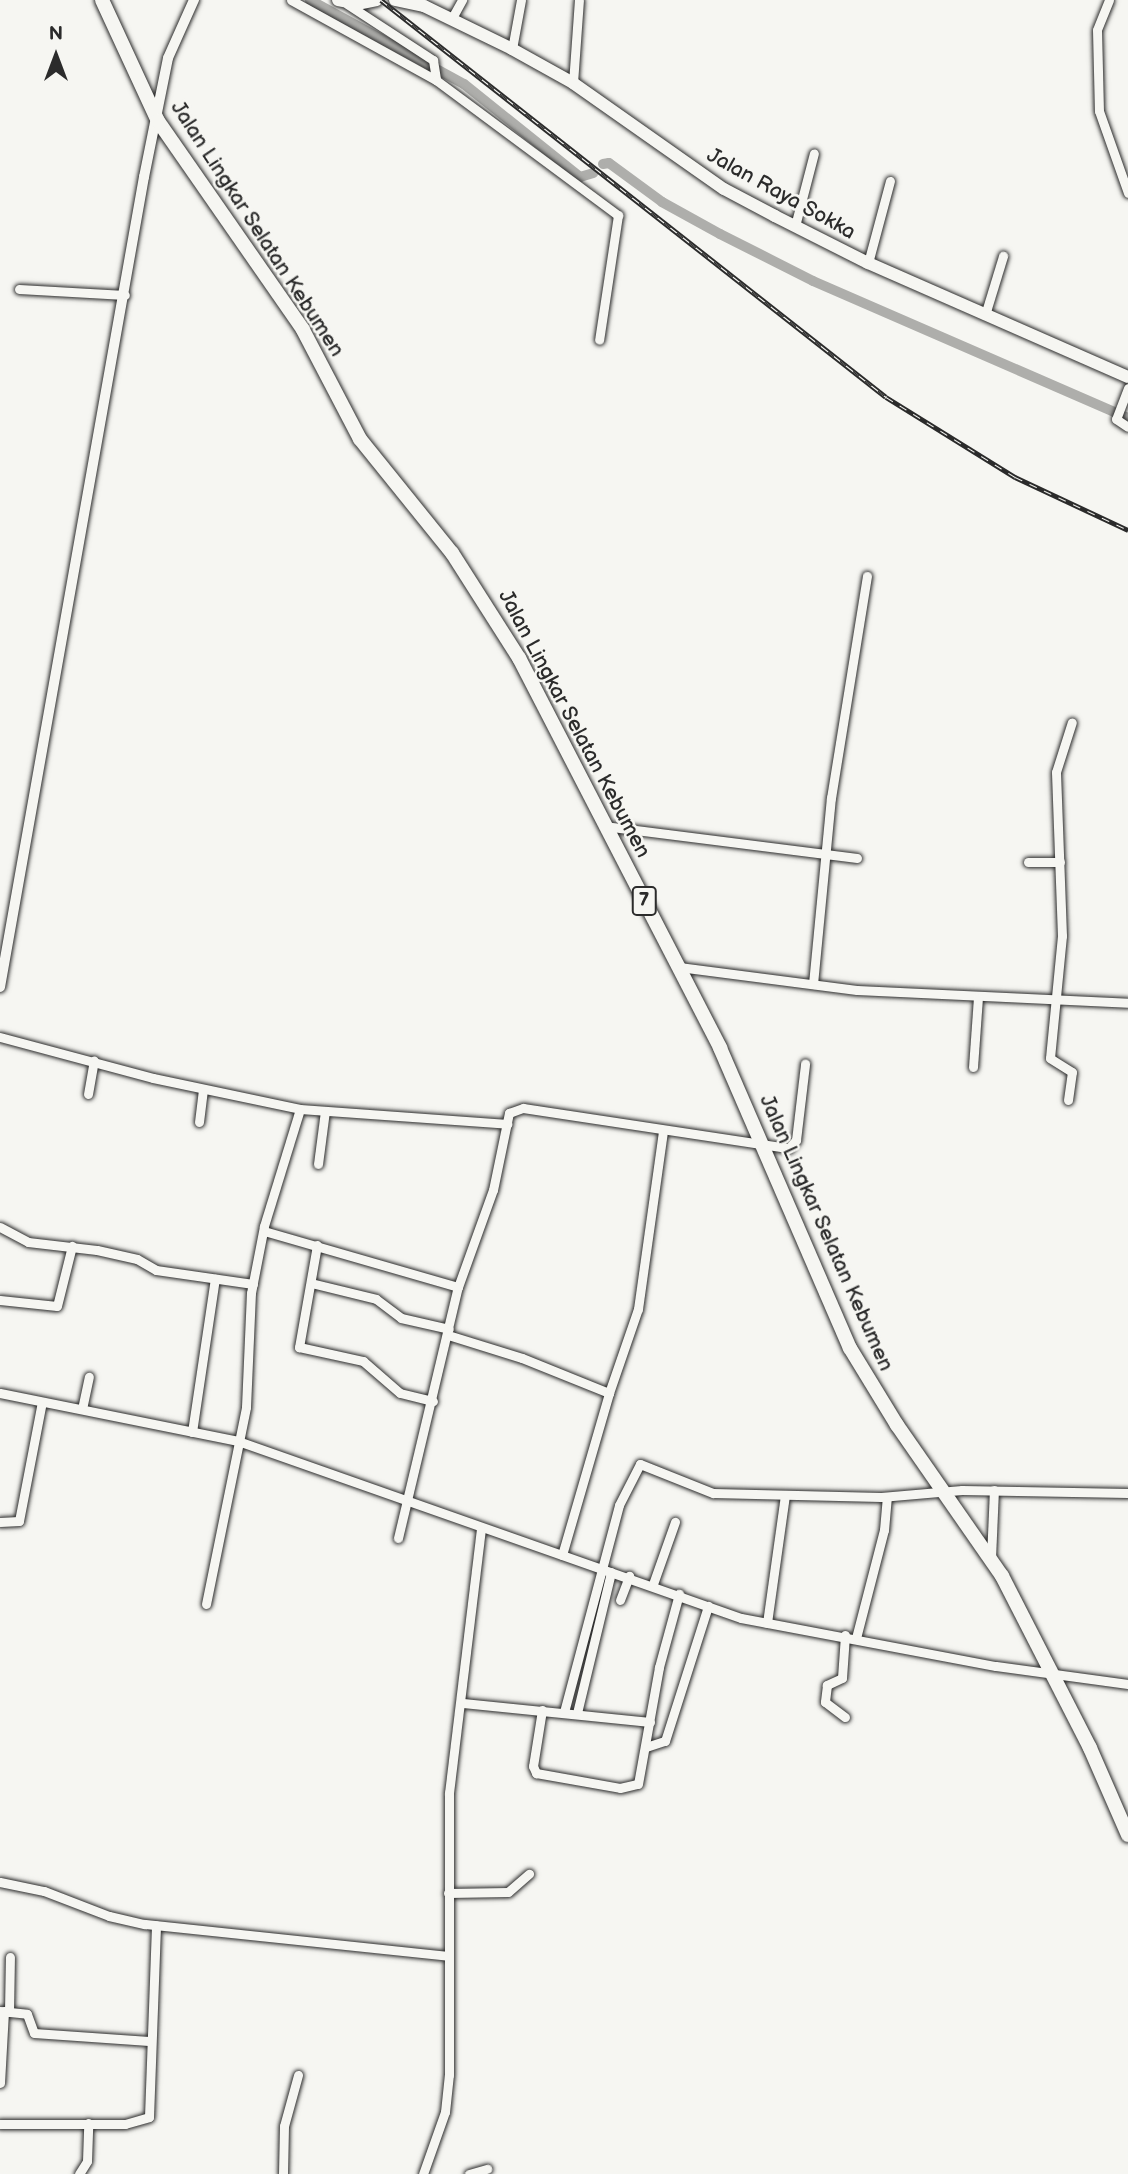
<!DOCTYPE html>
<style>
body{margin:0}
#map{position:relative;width:1128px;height:2174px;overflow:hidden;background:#f6f6f2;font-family:"Balsamiq Sans",sans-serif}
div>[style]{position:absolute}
.canal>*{height:10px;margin:-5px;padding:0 5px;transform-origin:5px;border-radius:5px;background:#aeaeab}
.roads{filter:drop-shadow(0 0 2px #2b2b2b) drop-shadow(0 0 2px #2b2b2b)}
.minor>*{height:9px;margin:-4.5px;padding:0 4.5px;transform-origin:4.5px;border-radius:4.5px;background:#f6f6f2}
.tertiary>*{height:10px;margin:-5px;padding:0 5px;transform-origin:5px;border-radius:5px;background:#f6f6f2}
.secondary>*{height:12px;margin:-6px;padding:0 6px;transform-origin:6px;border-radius:6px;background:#f6f6f2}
.trunk>*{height:14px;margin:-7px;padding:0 7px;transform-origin:7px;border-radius:7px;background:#f6f6f2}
.rail>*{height:5px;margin-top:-2.5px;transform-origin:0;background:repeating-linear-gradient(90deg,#f6f6f2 0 8px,#2b2b2b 0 16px);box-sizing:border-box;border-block:2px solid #2b2b2b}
span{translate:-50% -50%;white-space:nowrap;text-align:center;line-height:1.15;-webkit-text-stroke:5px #f6f6f2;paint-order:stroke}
.shield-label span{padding:2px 5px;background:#f6f6f2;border:2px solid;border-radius:5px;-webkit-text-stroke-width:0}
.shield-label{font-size:19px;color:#2b2b2b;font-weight:700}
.street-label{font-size:21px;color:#2b2b2b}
.north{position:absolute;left:21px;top:21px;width:70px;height:70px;-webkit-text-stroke:5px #f6f6f2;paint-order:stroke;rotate:0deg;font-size:19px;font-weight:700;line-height:28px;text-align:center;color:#2b2b2b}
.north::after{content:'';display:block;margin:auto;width:24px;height:32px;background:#2b2b2b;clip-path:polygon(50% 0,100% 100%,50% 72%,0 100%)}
</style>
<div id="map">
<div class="canal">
<i style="left:310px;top:0;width:175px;rotate:28.6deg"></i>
<i style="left:464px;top:84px;width:149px;rotate:38.7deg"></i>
<i style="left:580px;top:177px;width:14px;rotate:-17deg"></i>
<i style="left:603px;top:164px;width:6px;rotate:-9deg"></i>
<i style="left:609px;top:163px;width:66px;rotate:36.3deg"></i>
<i style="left:662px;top:202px;width:66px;rotate:28.9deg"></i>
<i style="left:720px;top:234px;width:104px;rotate:26.8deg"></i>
<i style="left:813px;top:281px;width:344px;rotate:23.5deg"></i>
</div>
<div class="roads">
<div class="minor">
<i style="left:291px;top:0;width:166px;rotate:28.9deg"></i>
<i style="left:1109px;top:0;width:32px;rotate:112deg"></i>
<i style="left:1097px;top:30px;width:81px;rotate:88.6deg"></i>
<i style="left:1099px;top:111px;width:87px;rotate:70.5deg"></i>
<i style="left:347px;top:4px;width:103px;rotate:33.1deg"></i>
<i style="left:433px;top:60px;width:20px;rotate:81deg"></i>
<i style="left:436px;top:80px;width:227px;rotate:36.6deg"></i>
<i style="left:618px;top:215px;width:126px;rotate:98.6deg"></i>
<i style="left:452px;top:18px;width:21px;rotate:-61deg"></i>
<i style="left:512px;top:49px;width:50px;rotate:-79.6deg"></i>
<i style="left:573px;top:83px;width:83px;rotate:-85.9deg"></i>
<i style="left:795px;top:226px;width:75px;rotate:-75.4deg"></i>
<i style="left:868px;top:263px;width:85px;rotate:-75deg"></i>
<i style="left:19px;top:289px;width:106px;rotate:3.2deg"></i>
<i style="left:985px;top:315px;width:62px;rotate:-73deg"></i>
<i style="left:1128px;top:388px;width:33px;rotate:111deg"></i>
<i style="left:1116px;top:419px;width:14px;rotate:34deg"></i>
<i style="left:604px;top:826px;width:255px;rotate:7.2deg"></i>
<i style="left:1028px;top:862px;width:32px"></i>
<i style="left:679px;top:967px;width:179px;rotate:7.4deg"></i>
<i style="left:857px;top:990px;width:271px;rotate:2.7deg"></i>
<i style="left:813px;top:984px;width:187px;rotate:-84.5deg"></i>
<i style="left:831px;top:798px;width:225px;rotate:-80.8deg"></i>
<i style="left:0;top:1037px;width:158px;rotate:15deg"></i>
<i style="left:153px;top:1078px;width:150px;rotate:11.9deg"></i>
<i style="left:300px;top:1109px;width:208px;rotate:4.1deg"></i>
<i style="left:973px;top:1067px;width:69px;rotate:-85.9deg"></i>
<i style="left:88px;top:1094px;width:34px;rotate:-80deg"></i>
<i style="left:1068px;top:1100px;width:28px;rotate:-82deg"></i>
<i style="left:1072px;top:1072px;width:26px;rotate:-148deg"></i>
<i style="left:1050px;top:1058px;width:123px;rotate:-84.4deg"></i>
<i style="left:1062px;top:936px;width:164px;rotate:-92.1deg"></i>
<i style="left:1056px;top:772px;width:52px;rotate:-72.3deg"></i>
<i style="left:199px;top:1122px;width:33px;rotate:-83deg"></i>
<i style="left:318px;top:1164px;width:53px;rotate:-82.5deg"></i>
<i style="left:0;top:1227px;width:32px;rotate:28deg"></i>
<i style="left:28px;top:1242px;width:69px;rotate:6.6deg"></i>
<i style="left:97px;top:1250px;width:41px;rotate:12.7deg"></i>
<i style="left:137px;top:1259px;width:22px;rotate:30deg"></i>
<i style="left:156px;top:1270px;width:98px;rotate:8.2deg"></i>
<i style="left:264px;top:1231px;width:202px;rotate:16.1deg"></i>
<i style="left:317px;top:1245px;width:104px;rotate:100deg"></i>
<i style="left:299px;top:1347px;width:66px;rotate:12.3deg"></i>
<i style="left:363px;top:1361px;width:49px;rotate:40.9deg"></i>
<i style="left:400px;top:1393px;width:34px;rotate:14deg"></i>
<i style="left:311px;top:1283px;width:67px;rotate:13.8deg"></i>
<i style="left:376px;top:1299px;width:31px;rotate:37deg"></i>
<i style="left:401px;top:1318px;width:49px;rotate:12.9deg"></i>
<i style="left:0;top:1300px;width:57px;rotate:6deg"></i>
<i style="left:57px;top:1306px;width:62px;rotate:-76deg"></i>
<i style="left:448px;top:1335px;width:77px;rotate:17.3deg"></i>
<i style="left:522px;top:1358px;width:94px;rotate:21.9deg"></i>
<i style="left:609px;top:1393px;width:89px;rotate:-71deg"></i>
<i style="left:638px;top:1309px;width:179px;rotate:-82deg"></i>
<i style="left:0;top:1393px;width:243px;rotate:11.4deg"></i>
<i style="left:238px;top:1441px;width:533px;rotate:19.39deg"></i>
<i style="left:741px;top:1618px;width:259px;rotate:10.7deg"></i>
<i style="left:996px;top:1666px;width:133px;rotate:7.8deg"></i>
<i style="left:82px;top:1409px;width:33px;rotate:-78deg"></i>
<i style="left:192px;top:1432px;width:155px;rotate:-81.5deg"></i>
<i style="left:0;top:1522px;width:19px;rotate:-3deg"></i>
<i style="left:19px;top:1521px;width:121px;rotate:-79.1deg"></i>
<i style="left:398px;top:1538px;width:258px;rotate:-76.6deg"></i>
<i style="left:458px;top:1287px;width:103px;rotate:-70.2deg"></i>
<i style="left:493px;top:1190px;width:79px;rotate:-78.3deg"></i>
<i style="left:509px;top:1113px;width:15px;rotate:-20deg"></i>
<i style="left:523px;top:1108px;width:269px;rotate:8.6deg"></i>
<i style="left:789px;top:1148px;width:11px;rotate:-49deg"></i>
<i style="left:796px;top:1140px;width:77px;rotate:-83.2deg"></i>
<i style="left:562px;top:1555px;width:169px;rotate:-73.8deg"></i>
<i style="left:991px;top:1558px;width:68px;rotate:-87.5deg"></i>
<i style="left:653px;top:1584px;width:66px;rotate:-70.5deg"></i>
<i style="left:620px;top:1600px;width:26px;rotate:-69deg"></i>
<i style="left:206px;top:1604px;width:201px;rotate:-78.5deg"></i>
<i style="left:246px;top:1407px;width:114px;rotate:-87.5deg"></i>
<i style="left:251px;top:1293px;width:68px;rotate:-79deg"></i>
<i style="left:264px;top:1226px;width:122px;rotate:-72.9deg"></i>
<i style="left:767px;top:1623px;width:129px;rotate:-82deg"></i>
<i style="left:845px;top:1635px;width:43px;rotate:94deg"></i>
<i style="left:842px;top:1678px;width:17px;rotate:155deg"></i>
<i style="left:827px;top:1685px;width:17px;rotate:97deg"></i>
<i style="left:825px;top:1702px;width:25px;rotate:37deg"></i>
<i style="left:856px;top:1638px;width:112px;rotate:-75.5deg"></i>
<i style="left:884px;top:1530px;width:33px;rotate:-85deg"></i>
<i style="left:463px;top:1703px;width:188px;rotate:5.8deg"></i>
<i style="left:542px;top:1710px;width:57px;rotate:99.1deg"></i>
<i style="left:533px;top:1766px;width:8px;rotate:67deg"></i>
<i style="left:536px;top:1773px;width:85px;rotate:10.1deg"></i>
<i style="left:620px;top:1788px;width:18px;rotate:-13deg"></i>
<i style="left:638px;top:1784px;width:119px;rotate:-79.8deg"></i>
<i style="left:659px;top:1667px;width:76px;rotate:-74.7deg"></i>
<i style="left:564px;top:1712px;width:214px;rotate:-75.1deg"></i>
<i style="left:619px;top:1505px;width:46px;rotate:-62.9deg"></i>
<i style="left:640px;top:1464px;width:79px;rotate:21.7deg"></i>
<i style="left:713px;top:1493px;width:168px;rotate:1.4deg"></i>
<i style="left:881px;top:1497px;width:81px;rotate:-4.9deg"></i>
<i style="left:962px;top:1490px;width:166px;rotate:1deg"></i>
<i style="left:577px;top:1713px;width:145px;rotate:-76.4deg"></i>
<i style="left:646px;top:1747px;width:20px;rotate:-18deg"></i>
<i style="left:665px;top:1741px;width:142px;rotate:-72.3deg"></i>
<i style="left:0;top:1882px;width:45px;rotate:11.6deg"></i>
<i style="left:44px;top:1891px;width:70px;rotate:21deg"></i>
<i style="left:109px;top:1916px;width:37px;rotate:13deg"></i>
<i style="left:145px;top:1924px;width:305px;rotate:6deg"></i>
<i style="left:448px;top:1893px;width:60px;rotate:-1deg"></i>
<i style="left:508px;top:1892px;width:28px;rotate:-41deg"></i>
<i style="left:0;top:2011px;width:27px;rotate:6deg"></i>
<i style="left:27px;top:2014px;width:20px;rotate:70deg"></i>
<i style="left:34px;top:2033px;width:115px;rotate:4deg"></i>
<i style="left:9px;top:2012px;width:55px;rotate:-89deg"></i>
<i style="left:0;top:2083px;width:72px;rotate:-86.8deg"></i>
<i style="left:0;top:2124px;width:125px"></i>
<i style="left:125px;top:2124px;width:25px;rotate:-16deg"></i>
<i style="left:149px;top:2117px;width:192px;rotate:-87.9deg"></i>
<i style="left:79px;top:2174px;width:15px;rotate:-58deg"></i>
<i style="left:87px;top:2161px;width:38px;rotate:-88deg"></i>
<i style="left:283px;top:2174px;width:48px;rotate:-88.8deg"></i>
<i style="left:284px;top:2126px;width:53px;rotate:-74.6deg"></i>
<i style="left:423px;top:2174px;width:66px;rotate:-70.5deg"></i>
<i style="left:445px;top:2112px;width:37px;rotate:-84deg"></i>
<i style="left:449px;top:2075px;width:282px;rotate:-90deg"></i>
<i style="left:449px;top:1793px;width:265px;rotate:-83.1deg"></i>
<i style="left:469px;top:2174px;width:19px;rotate:-16deg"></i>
</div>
<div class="tertiary">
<i style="left:0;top:987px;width:823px;rotate:-79.92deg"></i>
<i style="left:144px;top:177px;width:121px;rotate:-78.6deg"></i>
<i style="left:168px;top:58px;width:64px;rotate:-65.9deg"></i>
</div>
<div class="secondary">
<i style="left:338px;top:0;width:20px;rotate:11deg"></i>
<i style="left:358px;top:4px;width:19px;rotate:-12deg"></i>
<i style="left:395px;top:0;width:30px;rotate:12deg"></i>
<i style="left:424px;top:6px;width:98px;rotate:26deg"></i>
<i style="left:512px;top:49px;width:70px;rotate:29.1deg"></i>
<i style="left:573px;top:83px;width:184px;rotate:35.1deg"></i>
<i style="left:724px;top:189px;width:58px;rotate:27.9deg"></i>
<i style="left:775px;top:216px;width:104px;rotate:26.8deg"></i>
<i style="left:868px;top:263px;width:284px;rotate:23.7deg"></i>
</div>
<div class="trunk">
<i style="left:102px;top:0;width:133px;rotate:65.2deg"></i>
<i style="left:158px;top:121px;width:254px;rotate:55.2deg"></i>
<i style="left:303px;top:330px;width:123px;rotate:62.4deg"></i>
<i style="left:360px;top:439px;width:146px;rotate:51.1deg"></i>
<i style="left:452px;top:553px;width:125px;rotate:57.5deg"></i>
<i style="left:519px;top:658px;width:439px;rotate:62.7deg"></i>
<i style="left:720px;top:1048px;width:327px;rotate:66.6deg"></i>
<i style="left:850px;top:1348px;width:90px;rotate:58.6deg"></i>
<i style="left:897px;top:1425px;width:184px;rotate:55.2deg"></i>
<i style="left:1002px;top:1576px;width:193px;rotate:62.9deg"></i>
<i style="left:1090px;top:1748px;width:95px;rotate:66.4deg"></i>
</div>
</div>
<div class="rail">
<i style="left:381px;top:0;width:642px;rotate:38.17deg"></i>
<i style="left:886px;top:397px;width:152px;rotate:31.8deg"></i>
<i style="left:1015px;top:477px;width:125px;rotate:25.1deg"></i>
</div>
<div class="shield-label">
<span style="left:644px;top:901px">7</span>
</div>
<div class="street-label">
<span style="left:781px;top:194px;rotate:29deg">Jalan Raya Sokka</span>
<span style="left:257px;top:229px;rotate:57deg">Jalan Lingkar Selatan Kebumen</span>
<span style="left:574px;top:724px;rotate:62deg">Jalan Lingkar Selatan Kebumen</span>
<span style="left:826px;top:1233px;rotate:66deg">Jalan Lingkar Selatan Kebumen</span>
</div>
<div class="north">N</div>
</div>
